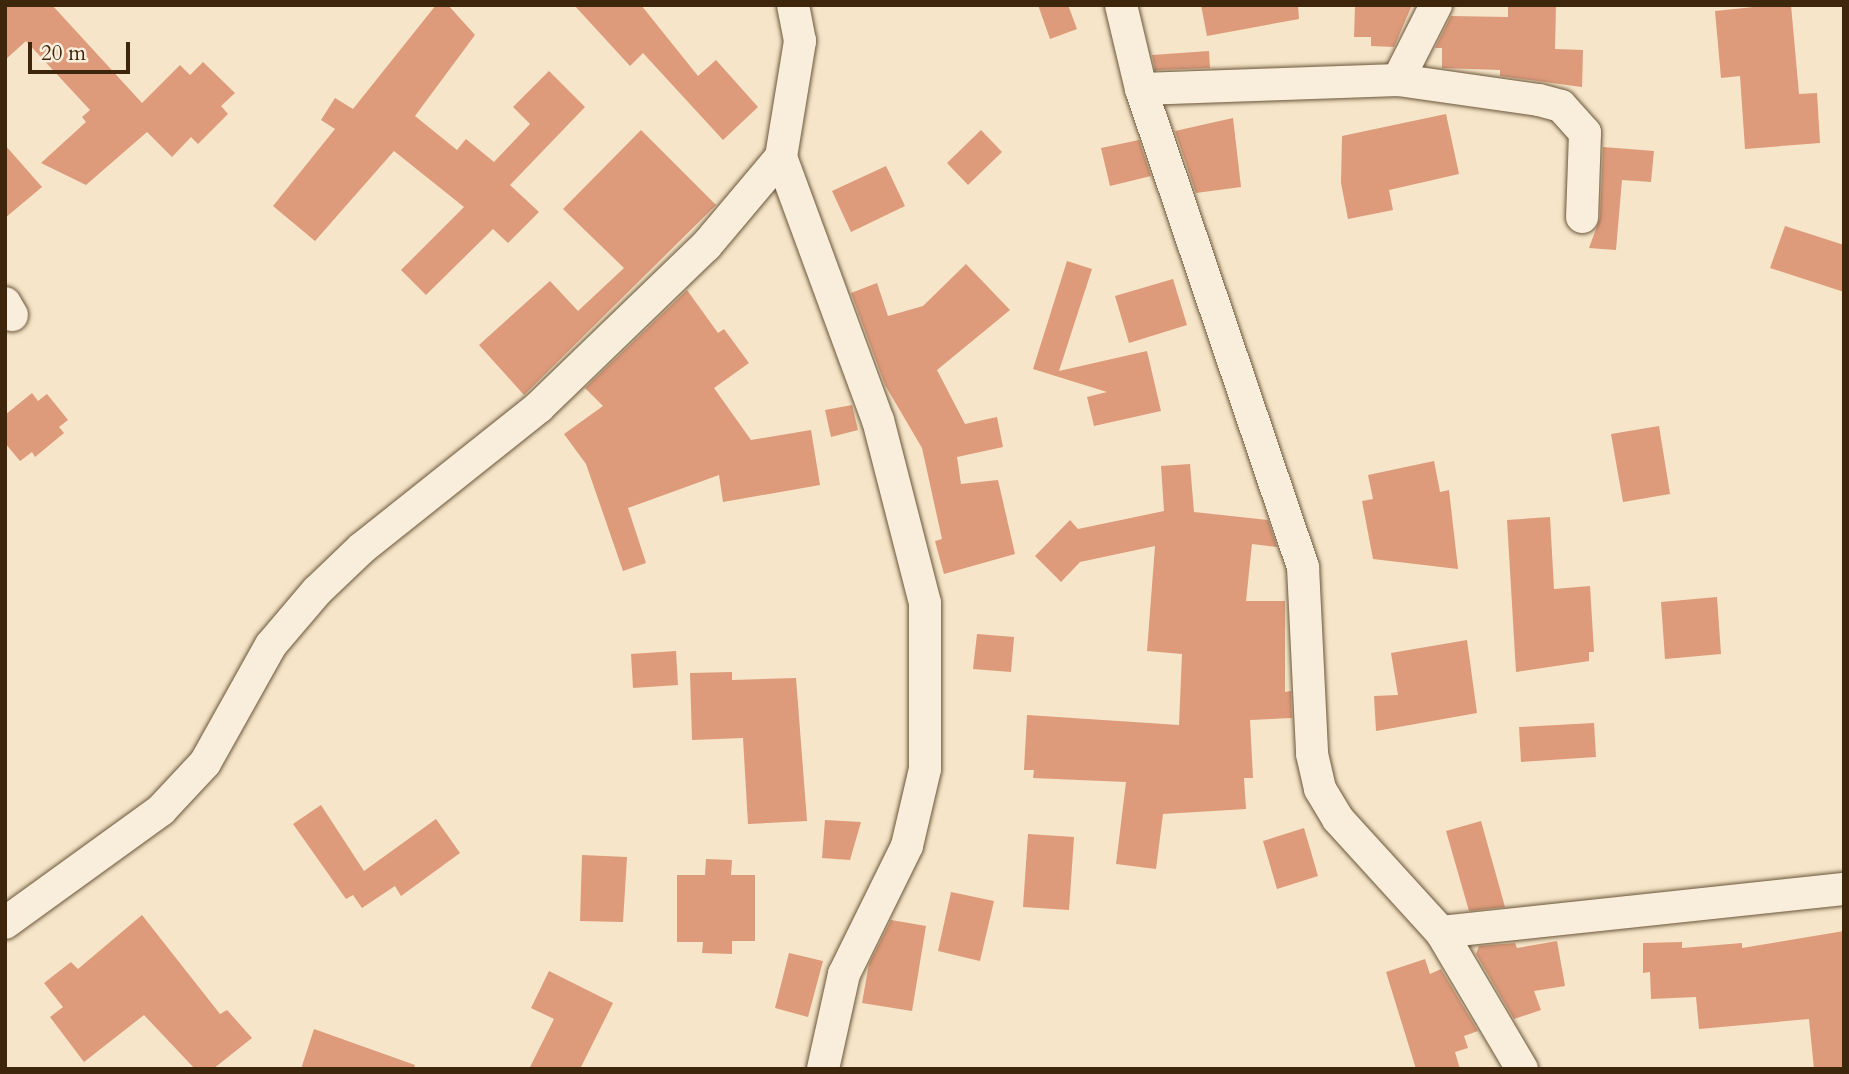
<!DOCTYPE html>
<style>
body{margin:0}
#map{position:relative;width:1849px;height:1074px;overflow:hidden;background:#f6e5c8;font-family:Cardo,serif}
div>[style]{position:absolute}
.building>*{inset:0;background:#dd9b7b}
.roads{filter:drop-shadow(0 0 2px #6b563a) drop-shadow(0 0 2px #6b563a)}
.street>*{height:32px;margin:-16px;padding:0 16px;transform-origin:16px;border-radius:16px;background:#f9eedb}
span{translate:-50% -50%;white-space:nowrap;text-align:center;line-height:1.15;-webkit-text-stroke:7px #f9eedb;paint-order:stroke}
.frame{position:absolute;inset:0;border:7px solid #3d260b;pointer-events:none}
.scale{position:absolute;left:28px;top:42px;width:102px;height:32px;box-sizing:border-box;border:4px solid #3d260b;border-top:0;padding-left:9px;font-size:21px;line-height:24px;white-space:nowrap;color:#3d260b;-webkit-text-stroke:5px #f9eedb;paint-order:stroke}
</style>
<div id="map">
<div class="building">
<i style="clip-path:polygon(5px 5px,52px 5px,142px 103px,180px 65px,190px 75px,203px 62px,235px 93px,221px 106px,228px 114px,198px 144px,191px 137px,172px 157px,147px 132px,86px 185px,41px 163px,86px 122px,82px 117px,90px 110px,26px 41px,5px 60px)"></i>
<i style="clip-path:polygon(436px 5px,448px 5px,475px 35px,415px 116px,457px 150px,466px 139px,494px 162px,530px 124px,513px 107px,549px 71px,585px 107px,510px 185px,539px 212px,508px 243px,493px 229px,426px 295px,401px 270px,464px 207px,394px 151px,315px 241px,273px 206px,335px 129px,321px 120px,335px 98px,353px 109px)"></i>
<i style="clip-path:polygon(574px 5px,641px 5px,698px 76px,716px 60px,758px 107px,723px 140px,643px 53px,630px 66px)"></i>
<i style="clip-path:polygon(1038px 5px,1068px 5px,1077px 29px,1050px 39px)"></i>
<i style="clip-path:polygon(1201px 5px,1298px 5px,1299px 19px,1207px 36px)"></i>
<i style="clip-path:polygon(1355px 5px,1412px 5px,1394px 47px,1371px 46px,1371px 37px,1354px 37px)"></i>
<i style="clip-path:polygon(1508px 5px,1556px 5px,1555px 49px,1583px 50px,1582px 87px,1500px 76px,1500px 70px,1442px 68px,1442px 48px,1435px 48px,1451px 16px,1508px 17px)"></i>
<i style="clip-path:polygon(1773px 5px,1791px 5px,1799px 94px,1817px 93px,1820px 143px,1745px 149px,1740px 76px,1721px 78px,1715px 11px)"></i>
<i style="clip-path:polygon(1209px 51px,1210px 68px,1155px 70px,1152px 55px)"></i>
<i style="clip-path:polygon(1446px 114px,1459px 174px,1389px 190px,1393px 210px,1348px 219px,1341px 183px,1342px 136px)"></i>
<i style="clip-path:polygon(1233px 118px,1241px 187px,1196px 193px,1175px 131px)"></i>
<i style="clip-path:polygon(641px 130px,716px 205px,524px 395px,479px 345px,550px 281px,578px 311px,624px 268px,563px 209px)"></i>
<i style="clip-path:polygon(981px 130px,1002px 152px,968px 185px,947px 163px)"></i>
<i style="clip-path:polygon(1139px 140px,1151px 176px,1110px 186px,1101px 148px)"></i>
<i style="clip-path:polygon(5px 145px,42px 187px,5px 218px)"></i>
<i style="clip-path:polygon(1603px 147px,1654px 151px,1651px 182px,1622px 180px,1616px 250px,1589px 248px,1600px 218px)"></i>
<i style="clip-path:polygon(886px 166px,905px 206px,851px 232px,832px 191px)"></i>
<i style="clip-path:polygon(1785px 226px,1844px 245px,1844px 292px,1770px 268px)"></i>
<i style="clip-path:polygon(1067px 261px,1092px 269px,1059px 371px,1147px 351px,1161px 411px,1094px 426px,1087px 397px,1107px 392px,1033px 369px)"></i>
<i style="clip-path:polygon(966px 264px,1010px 310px,937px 370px,965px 424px,997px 417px,1003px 447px,957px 457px,961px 484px,998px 480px,1015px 554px,944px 574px,935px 541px,942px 539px,922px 448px,885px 385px,851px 293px,877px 283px,888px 316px,923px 306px)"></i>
<i style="clip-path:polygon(1173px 279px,1187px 325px,1129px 343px,1115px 296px)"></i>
<i style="clip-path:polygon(687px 290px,718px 333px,724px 329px,749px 363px,714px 388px,751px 440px,811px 430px,820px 485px,723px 502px,719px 475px,628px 508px,646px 563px,623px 571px,586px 464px,564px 434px,603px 406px,585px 388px)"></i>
<i style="clip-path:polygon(32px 393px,38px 401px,47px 394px,68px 420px,59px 427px,64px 433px,35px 457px,32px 452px,20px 461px,5px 443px,5px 415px)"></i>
<i style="clip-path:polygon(852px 405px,858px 430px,831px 437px,825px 410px)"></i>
<i style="clip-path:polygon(1659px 426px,1670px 494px,1623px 502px,1611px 434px)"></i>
<i style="clip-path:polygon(1434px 461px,1440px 492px,1449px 490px,1458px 569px,1373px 559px,1362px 501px,1373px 499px,1368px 475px)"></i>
<i style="clip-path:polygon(1190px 464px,1194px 512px,1268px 520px,1277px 547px,1252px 544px,1246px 601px,1285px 601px,1285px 692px,1291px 691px,1292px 718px,1250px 720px,1253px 778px,1244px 778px,1246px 809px,1163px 814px,1156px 869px,1116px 864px,1126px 782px,1033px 778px,1034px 770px,1024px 770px,1027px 715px,1179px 725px,1182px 654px,1147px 651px,1155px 546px,1080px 562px,1061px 582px,1035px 556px,1070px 520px,1078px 529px,1164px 511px,1161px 466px)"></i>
<i style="clip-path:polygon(1550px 517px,1554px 589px,1590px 586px,1594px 652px,1589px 652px,1589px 661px,1516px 672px,1507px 520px)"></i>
<i style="clip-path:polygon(1717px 597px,1721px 654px,1665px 659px,1661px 602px)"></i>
<i style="clip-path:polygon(977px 634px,1014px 637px,1011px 672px,973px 669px)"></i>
<i style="clip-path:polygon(1467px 640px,1477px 713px,1376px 731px,1374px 696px,1398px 695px,1391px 653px)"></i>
<i style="clip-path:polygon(676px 651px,678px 685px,633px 688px,631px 654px)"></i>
<i style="clip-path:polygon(732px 672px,732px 680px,796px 678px,807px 821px,748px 824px,743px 738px,692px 740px,690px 673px)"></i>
<i style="clip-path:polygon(1594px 723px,1596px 757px,1521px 762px,1519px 727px)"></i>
<i style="clip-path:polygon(321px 805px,364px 871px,436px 819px,460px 853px,401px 896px,395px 886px,362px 908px,353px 895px,346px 899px,293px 824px)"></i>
<i style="clip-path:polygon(825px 820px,861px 822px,850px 860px,822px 858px)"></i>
<i style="clip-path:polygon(1481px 821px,1505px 907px,1469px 911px,1446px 831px)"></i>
<i style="clip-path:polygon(1304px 828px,1318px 876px,1277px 889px,1263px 841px)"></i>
<i style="clip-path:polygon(1028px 834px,1074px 837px,1069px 910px,1023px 907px)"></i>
<i style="clip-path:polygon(582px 855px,627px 857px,623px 922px,580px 921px)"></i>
<i style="clip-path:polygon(706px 859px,732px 860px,731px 875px,755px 875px,755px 941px,732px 941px,732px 954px,702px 953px,703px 942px,677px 942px,677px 875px,705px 875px)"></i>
<i style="clip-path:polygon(951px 892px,994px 901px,980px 961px,938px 951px)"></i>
<i style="clip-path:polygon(142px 915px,220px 1014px,227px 1010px,252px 1038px,213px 1069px,195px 1069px,144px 1015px,84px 1062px,50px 1017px,63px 1007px,44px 983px,71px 962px,78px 969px)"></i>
<i style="clip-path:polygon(891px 920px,926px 926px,912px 1011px,862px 1003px,869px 964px)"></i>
<i style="clip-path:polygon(1844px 931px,1844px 1069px,1814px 1069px,1809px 1019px,1699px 1029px,1696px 997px,1651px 999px,1650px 972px,1643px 973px,1643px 943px,1682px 942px,1682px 948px,1742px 943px,1742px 948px)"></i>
<i style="clip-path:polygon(1557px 941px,1565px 986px,1534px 991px,1541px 1010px,1514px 1019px,1476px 954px,1479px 946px,1515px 943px,1517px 948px)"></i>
<i style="clip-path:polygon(789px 953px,823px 961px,808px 1017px,775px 1008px)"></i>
<i style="clip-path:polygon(1425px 959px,1430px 974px,1441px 969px,1478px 1031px,1464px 1036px,1468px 1048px,1455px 1052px,1460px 1069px,1416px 1069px,1386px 972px)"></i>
<i style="clip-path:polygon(549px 971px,613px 1003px,580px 1069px,529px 1069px,554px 1019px,531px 1008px)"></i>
<i style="clip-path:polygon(314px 1029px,415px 1065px,414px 1069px,301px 1069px)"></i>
</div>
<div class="roads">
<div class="street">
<i style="left:1121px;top:5px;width:86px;rotate:76.6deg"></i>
<i style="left:1141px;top:89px;width:505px;rotate:71.28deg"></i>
<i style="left:1303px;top:567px;width:187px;rotate:87.2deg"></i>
<i style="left:1312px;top:754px;width:36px;rotate:77deg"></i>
<i style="left:1320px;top:789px;width:35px;rotate:59deg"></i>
<i style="left:1338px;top:819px;width:153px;rotate:47.7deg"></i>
<i style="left:1441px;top:932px;width:159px;rotate:59.4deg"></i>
<i style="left:1398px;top:80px;width:84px;rotate:-63.1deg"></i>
<i style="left:1141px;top:89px;width:257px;rotate:-2deg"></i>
<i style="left:1398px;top:80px;width:142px;rotate:8.1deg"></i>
<i style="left:1539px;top:100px;width:23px;rotate:15deg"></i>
<i style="left:1561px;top:106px;width:36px;rotate:48deg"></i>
<i style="left:1585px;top:133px;width:84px;rotate:92deg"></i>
<i style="left:781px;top:157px;width:280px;rotate:69.8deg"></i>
<i style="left:878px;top:420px;width:189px;rotate:75.6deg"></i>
<i style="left:925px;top:603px;width:166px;rotate:90deg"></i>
<i style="left:925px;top:769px;width:79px;rotate:103.2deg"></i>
<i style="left:907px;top:846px;width:143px;rotate:116.2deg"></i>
<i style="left:844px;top:974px;width:97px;rotate:102.5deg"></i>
<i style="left:5px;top:303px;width:14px;rotate:60deg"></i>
<i style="left:5px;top:923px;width:193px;rotate:-35.9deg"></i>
<i style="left:161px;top:810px;width:64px;rotate:-46.9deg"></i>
<i style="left:205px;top:763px;width:135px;rotate:-60.8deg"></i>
<i style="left:271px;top:645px;width:71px;rotate:-49.6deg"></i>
<i style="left:317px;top:591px;width:62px;rotate:-43.7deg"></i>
<i style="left:362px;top:548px;width:226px;rotate:-38.5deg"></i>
<i style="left:539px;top:407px;width:232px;rotate:-44deg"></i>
<i style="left:706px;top:246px;width:116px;rotate:-49.9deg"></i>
<i style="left:781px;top:157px;width:118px;rotate:-80.7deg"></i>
<i style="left:800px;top:41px;width:37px;rotate:-101deg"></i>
<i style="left:1441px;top:932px;width:405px;rotate:-6.1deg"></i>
</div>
</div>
<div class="frame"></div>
<div class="scale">20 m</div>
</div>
